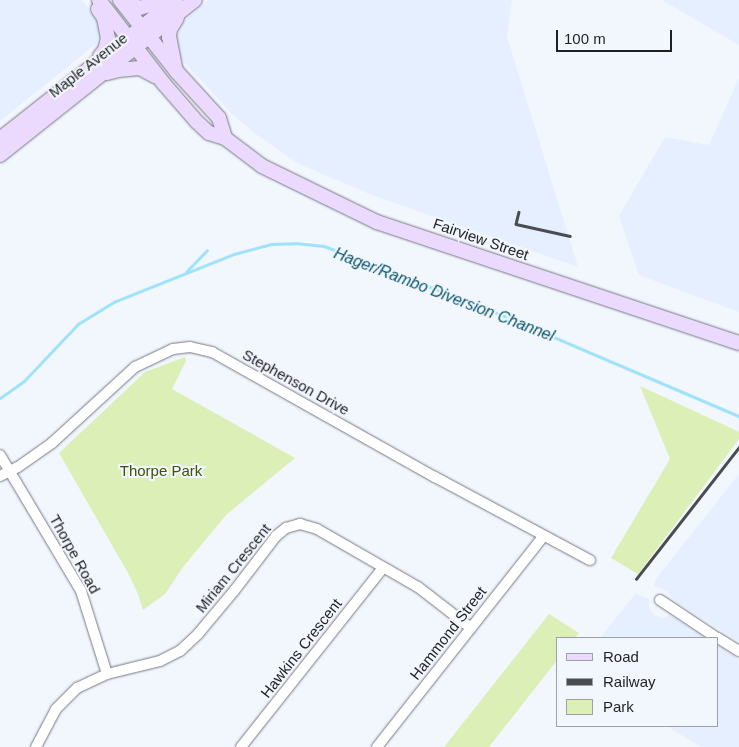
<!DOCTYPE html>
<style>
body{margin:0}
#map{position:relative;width:739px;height:747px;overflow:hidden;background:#f2f6fd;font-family:Helvetica,sans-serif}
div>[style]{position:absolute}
.built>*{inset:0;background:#e6efff}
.green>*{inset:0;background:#dcefb7}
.stream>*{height:2.5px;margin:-1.25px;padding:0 1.25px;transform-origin:1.25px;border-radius:1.25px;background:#9fe3fa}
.roads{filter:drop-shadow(0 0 1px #757a82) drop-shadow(0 0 1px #757a82)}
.minor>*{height:10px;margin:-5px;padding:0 5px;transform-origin:5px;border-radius:5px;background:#fff}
.major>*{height:14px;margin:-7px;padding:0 7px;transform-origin:7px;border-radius:7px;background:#ecd9fe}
.rail>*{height:2.5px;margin:-1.25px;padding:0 1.25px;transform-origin:1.25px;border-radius:1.25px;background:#4a4d50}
span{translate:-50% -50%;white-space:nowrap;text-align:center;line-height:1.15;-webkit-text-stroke:4px #f2f6fd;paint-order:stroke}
.street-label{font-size:15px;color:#1e2023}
.park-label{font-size:15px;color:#405204}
.water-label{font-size:16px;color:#075568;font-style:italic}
.legend{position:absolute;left:556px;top:637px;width:162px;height:90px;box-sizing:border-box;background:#f2f6fd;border:1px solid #9da0a6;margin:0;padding:6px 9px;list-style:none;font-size:15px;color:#1e2023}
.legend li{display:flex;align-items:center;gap:10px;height:25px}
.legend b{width:25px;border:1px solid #9da0a6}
.scale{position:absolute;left:556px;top:30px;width:116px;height:22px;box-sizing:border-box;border:2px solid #1e2023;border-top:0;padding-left:6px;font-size:15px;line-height:18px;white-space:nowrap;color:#1e2023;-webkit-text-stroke:4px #f2f6fd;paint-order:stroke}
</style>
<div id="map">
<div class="built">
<i style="clip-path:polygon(0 0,82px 0,97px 20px,100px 30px,96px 44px,0 121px)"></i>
<i style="clip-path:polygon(209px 0,512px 0,507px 37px,578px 267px,372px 195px,299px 164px,257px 135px,233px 115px,181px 59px,177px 41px,180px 28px,186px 19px)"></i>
<i style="clip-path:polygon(662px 0,739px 0,739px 45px)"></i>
<i style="clip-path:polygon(739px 78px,739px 312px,639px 275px,619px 216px,665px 137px,709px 145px)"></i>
<i style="clip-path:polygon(739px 474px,739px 641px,675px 601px,667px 591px,654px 586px,656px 579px)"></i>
<i style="clip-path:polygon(636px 593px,649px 599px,649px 608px,654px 615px,662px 618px,670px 615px,707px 638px,600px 638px)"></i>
<i style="clip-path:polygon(718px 645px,739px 659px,739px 747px,701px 747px,667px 726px,718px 726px)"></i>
</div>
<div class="green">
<i style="clip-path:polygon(185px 357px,186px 361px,172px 389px,295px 458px,226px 515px,183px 567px,165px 594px,143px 610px,138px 594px,128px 573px,59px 453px,145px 372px)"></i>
<i style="clip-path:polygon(640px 386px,733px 429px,739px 432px,739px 439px,638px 574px,611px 558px,670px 459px)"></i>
<i style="clip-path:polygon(549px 614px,579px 633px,575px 638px,558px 638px,558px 659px,489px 747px,444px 747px)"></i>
</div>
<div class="stream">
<i style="left:186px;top:272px;width:30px;rotate:-46deg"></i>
<i style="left:0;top:398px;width:29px;rotate:-35deg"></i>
<i style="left:24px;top:381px;width:79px;rotate:-46.5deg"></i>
<i style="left:78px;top:324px;width:42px;rotate:-31.4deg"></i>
<i style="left:114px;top:302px;width:129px;rotate:-21.8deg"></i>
<i style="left:234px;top:254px;width:39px;rotate:-15deg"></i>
<i style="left:272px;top:244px;width:23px;rotate:-2deg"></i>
<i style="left:295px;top:243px;width:29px;rotate:6deg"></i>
<i style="left:324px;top:246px;width:20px;rotate:20deg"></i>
<i style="left:343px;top:253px;width:171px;rotate:21.3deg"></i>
<i style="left:502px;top:315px;width:258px;rotate:23.1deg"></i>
</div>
<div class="roads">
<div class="minor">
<i style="left:0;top:455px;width:158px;rotate:59.2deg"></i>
<i style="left:81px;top:591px;width:87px;rotate:72.6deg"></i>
<i style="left:0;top:476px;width:20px;rotate:-27deg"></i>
<i style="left:18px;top:467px;width:42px;rotate:-35.2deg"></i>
<i style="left:52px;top:443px;width:113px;rotate:-42.5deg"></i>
<i style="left:135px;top:367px;width:42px;rotate:-25.3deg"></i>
<i style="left:173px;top:349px;width:17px;rotate:-7deg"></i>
<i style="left:190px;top:347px;width:23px;rotate:13deg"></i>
<i style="left:212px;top:352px;width:256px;rotate:29.3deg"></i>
<i style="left:435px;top:477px;width:176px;rotate:28.2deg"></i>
<i style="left:660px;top:600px;width:69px;rotate:33.7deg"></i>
<i style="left:718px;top:638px;width:25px;rotate:32deg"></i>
<i style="left:36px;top:747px;width:43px;rotate:-62.2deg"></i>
<i style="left:56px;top:709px;width:30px;rotate:-45deg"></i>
<i style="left:77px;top:688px;width:33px;rotate:-25deg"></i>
<i style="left:107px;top:674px;width:55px;rotate:-13.8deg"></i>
<i style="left:160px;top:661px;width:22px;rotate:-27deg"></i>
<i style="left:180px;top:651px;width:25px;rotate:-43deg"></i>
<i style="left:198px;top:634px;width:56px;rotate:-50.1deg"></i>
<i style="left:234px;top:591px;width:69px;rotate:-52.6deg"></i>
<i style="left:276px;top:536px;width:13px;rotate:-39deg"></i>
<i style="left:286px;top:528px;width:15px;rotate:-16deg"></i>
<i style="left:300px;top:524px;width:18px;rotate:16deg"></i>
<i style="left:317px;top:529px;width:116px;rotate:29.9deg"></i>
<i style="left:418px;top:587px;width:67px;rotate:37.7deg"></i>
<i style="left:241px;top:747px;width:228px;rotate:-51.6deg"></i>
<i style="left:377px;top:747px;width:268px;rotate:-51.7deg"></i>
</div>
<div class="major">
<i style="left:99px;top:0;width:106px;rotate:52.3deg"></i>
<i style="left:164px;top:84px;width:50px;rotate:49deg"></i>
<i style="left:197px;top:122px;width:16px;rotate:43deg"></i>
<i style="left:209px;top:133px;width:17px;rotate:17deg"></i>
<i style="left:225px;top:138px;width:46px;rotate:37.1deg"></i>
<i style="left:262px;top:166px;width:128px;rotate:26deg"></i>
<i style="left:377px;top:222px;width:382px;rotate:18.5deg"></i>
<i style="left:120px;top:0;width:92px;rotate:51.6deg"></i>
<i style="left:177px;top:72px;width:62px;rotate:47.6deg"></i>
<i style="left:219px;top:118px;width:21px;rotate:73deg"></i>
<i style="left:125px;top:0;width:16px;rotate:30deg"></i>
<i style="left:139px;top:8px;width:33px;rotate:-14deg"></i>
<i style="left:98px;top:9px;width:11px;rotate:56deg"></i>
<i style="left:104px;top:18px;width:20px;rotate:79deg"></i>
<i style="left:108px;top:38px;width:12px;rotate:104deg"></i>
<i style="left:105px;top:50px;width:8px;rotate:130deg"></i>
<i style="left:175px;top:67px;width:31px;rotate:-101deg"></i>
<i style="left:169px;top:37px;width:8px;rotate:-83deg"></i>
<i style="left:170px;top:29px;width:13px;rotate:-58deg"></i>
<i style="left:107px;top:73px;width:11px;rotate:-15deg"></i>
<i style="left:118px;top:70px;width:22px;rotate:-5deg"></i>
<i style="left:140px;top:68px;width:17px;rotate:28deg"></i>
<i style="left:0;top:139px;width:224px;rotate:-38.3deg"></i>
<i style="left:0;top:155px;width:249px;rotate:-38.5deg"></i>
</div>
</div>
<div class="rail">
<i style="left:519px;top:212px;width:12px;rotate:104deg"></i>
<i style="left:516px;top:224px;width:55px;rotate:12.5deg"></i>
<i style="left:636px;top:579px;width:167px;rotate:-52deg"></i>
</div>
<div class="street-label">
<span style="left:88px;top:65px;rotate:-38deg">Maple Avenue</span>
<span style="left:481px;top:239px;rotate:19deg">Fairview Street</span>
<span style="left:296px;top:382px;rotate:29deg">Stephenson Drive</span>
<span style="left:75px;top:554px;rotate:61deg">Thorpe Road</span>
<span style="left:233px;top:568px;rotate:-51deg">Miriam Crescent</span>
<span style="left:448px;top:633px;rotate:-52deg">Hammond Street</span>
<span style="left:301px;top:648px;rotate:-52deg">Hawkins Crescent</span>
</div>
<div class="park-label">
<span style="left:161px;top:471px">Thorpe Park</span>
</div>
<div class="water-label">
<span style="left:444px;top:295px;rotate:21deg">Hager/Rambo Diversion Channel</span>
</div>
<ul class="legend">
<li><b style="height:6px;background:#ecd9fe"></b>Road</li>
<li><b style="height:6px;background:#4a4d50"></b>Railway</li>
<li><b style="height:14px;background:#dcefb7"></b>Park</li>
</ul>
<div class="scale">100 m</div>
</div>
